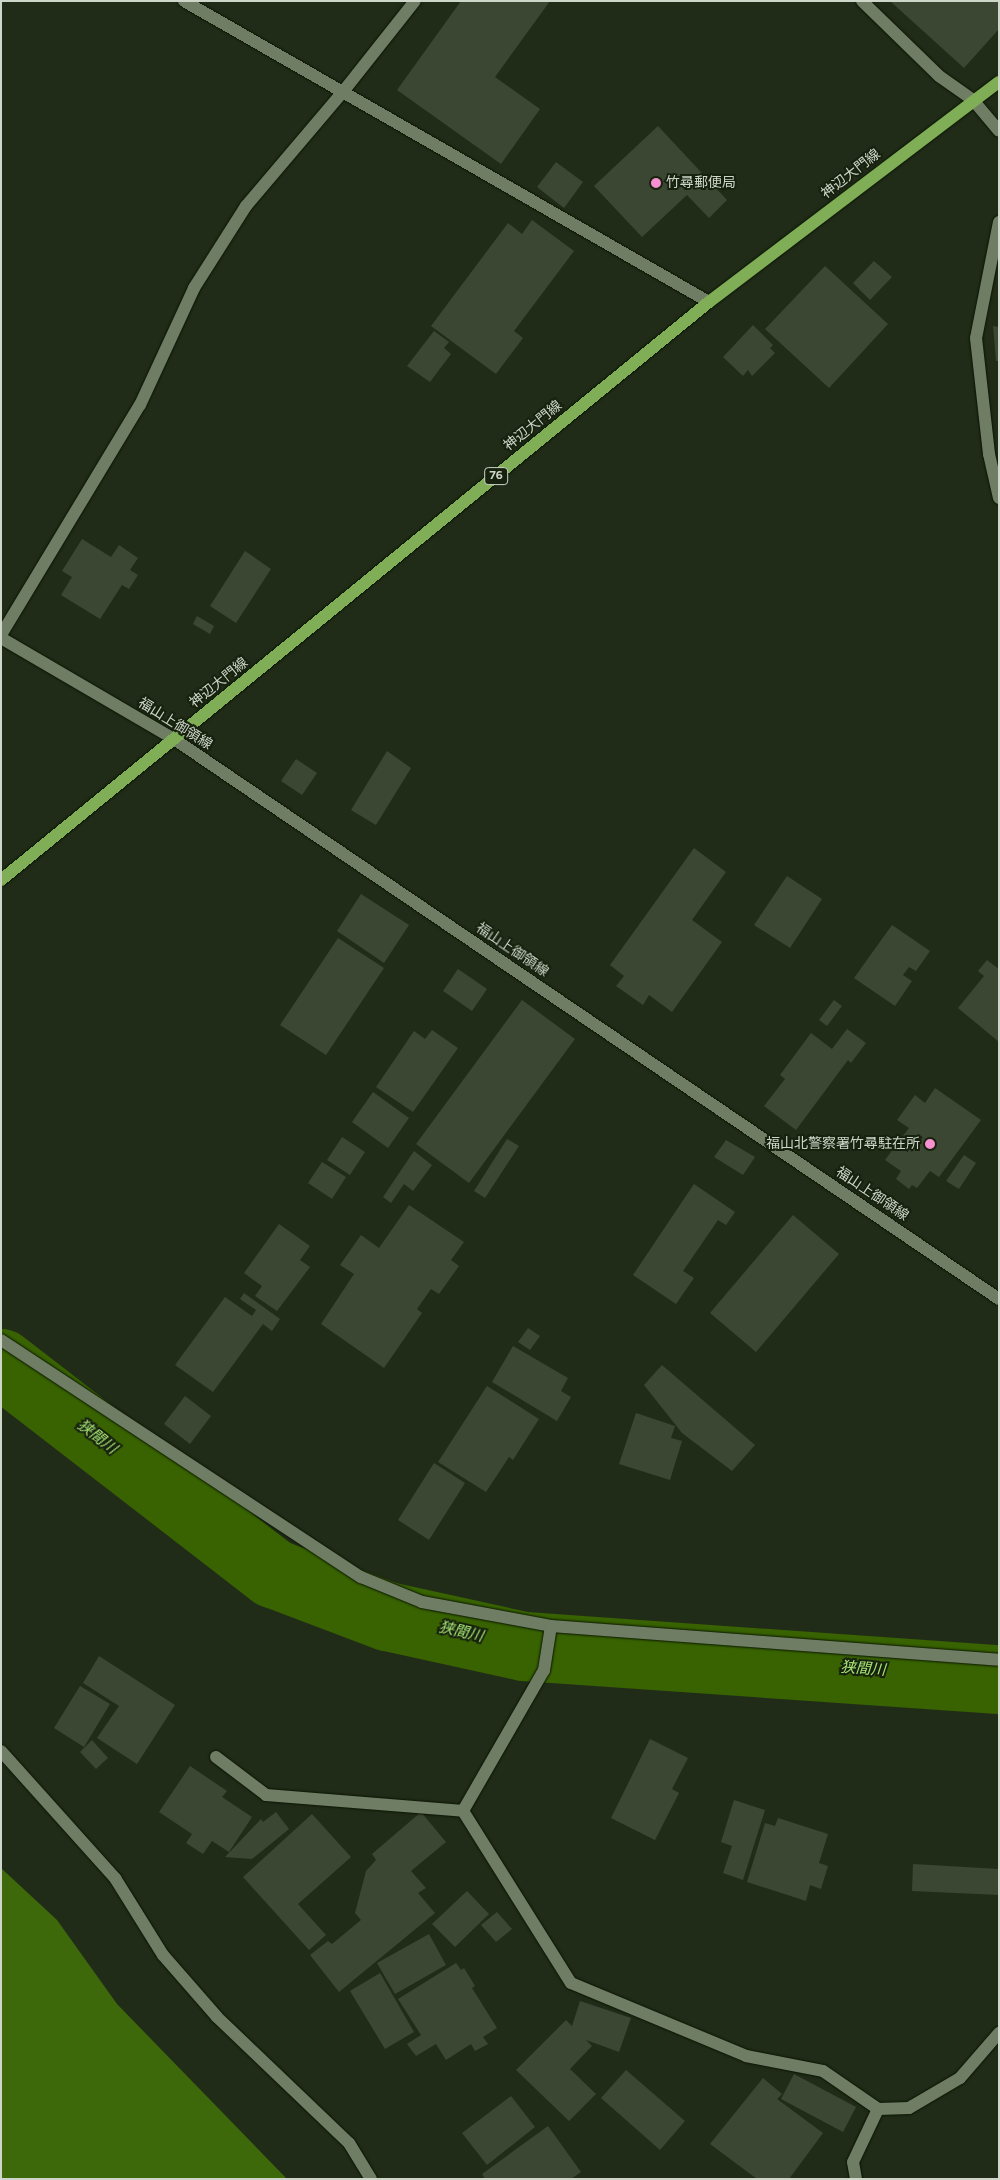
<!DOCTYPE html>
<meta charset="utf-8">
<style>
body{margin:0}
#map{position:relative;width:1000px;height:2180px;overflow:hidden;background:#212c18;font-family:Figtree,"Noto Sans JP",sans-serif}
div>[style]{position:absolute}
.forest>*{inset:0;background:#3e690b}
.river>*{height:69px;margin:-34.5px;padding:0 34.5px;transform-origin:34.5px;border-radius:34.5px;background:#386300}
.building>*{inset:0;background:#3b4732}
.roads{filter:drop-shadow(0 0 1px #0a1403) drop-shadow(0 0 1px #0a1403)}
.service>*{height:12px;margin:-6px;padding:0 6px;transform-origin:6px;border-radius:6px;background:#6f7d65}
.minor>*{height:12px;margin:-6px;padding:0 6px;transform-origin:6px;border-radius:6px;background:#6f7d65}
.secondary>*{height:12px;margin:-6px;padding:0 6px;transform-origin:6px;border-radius:6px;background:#6f7d65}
.primary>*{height:12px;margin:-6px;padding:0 6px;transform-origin:6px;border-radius:6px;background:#80ae57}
.dots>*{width:14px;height:14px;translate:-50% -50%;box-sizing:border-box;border:2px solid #17220e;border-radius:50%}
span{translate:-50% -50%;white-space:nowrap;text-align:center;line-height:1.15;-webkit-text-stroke:4px #17220e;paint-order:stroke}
.shield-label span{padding:1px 4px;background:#17220e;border:1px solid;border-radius:4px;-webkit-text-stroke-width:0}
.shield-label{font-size:12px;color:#ced6c9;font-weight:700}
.street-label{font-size:14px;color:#ced6c9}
.poi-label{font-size:14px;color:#ced6c9}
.left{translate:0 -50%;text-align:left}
.right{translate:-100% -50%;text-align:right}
.water-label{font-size:15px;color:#a8e676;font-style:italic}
.frame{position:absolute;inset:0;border:2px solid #ced6c9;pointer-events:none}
</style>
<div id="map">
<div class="forest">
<i style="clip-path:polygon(1px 1868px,57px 1920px,117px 2004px,287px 2179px,1px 2179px)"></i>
</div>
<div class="river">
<i style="left:1px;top:1363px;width:344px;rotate:37.7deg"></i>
<i style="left:273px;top:1573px;width:122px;rotate:20.7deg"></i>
<i style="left:387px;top:1616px;width:140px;rotate:12.4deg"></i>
<i style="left:524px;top:1646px;width:476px;rotate:4deg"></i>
</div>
<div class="building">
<i style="clip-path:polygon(461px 1px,550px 1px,495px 77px,540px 109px,501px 164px,397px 90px)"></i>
<i style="clip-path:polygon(890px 1px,999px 1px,999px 29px,964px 68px)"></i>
<i style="clip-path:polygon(658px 126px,727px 200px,709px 218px,687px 195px,642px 237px,594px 186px)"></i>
<i style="clip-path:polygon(556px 162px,583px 182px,564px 208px,537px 187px)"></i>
<i style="clip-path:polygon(532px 220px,574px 251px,514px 331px,523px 338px,496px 374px,431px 326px,508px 223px,522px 234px)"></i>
<i style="clip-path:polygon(874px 261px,892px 277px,870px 300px,853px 283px)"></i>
<i style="clip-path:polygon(825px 266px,888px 324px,829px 388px,765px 329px)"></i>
<i style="clip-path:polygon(753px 325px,773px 345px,770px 348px,775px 353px,752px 376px,748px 370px,743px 376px,723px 357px)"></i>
<i style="clip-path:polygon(993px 326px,999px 327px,999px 361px,996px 361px)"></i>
<i style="clip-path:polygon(434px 331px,449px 342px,444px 348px,451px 354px,430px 382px,407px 366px)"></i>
<i style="clip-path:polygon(82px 539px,111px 557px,119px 545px,138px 558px,130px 570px,138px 575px,129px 589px,122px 585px,100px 619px,61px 595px,72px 577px,62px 571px)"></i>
<i style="clip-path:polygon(245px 551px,271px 569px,236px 623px,210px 606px)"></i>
<i style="clip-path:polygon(197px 616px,214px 626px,210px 634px,193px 624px)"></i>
<i style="clip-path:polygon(387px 751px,411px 768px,376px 825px,351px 810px)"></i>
<i style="clip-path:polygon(296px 759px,317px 773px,302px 795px,281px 781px)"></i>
<i style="clip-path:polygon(694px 848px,726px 872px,692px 920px,722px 942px,672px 1012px,649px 995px,643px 1005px,616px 986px,624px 976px,610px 965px)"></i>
<i style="clip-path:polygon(787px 876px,822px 899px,790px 948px,754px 925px)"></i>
<i style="clip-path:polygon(361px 894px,409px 925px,384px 963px,337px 931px)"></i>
<i style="clip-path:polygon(892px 925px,930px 951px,916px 971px,909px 967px,903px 975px,912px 981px,895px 1006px,854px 978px)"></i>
<i style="clip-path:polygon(338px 938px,384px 968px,326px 1055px,280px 1025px)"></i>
<i style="clip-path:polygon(987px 960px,999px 969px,999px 1042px,958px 1008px,984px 976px,978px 971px)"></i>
<i style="clip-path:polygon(458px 969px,487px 989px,472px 1011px,443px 991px)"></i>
<i style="clip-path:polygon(522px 1000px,575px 1039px,469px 1183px,416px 1144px)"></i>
<i style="clip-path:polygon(834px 1000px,842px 1006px,827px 1026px,819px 1020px)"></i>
<i style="clip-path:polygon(847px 1029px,866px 1043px,851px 1063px,848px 1060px,796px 1130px,764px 1106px,785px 1079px,780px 1075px,811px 1033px,832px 1049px)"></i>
<i style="clip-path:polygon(432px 1030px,458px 1048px,413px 1112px,376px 1087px,414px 1031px,425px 1039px)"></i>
<i style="clip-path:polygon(935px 1088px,981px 1120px,939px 1177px,930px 1171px,917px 1188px,912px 1185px,909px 1189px,896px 1179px,901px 1171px,885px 1160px,909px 1128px,897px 1120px,915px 1095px,925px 1103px)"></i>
<i style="clip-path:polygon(373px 1092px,409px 1118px,388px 1148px,352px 1122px)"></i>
<i style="clip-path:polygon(342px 1137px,365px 1152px,350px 1175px,327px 1160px)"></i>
<i style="clip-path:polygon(507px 1139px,519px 1146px,485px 1198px,474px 1191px)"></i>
<i style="clip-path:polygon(726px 1140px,755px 1157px,743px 1175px,714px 1157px)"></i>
<i style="clip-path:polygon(414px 1151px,432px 1165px,413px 1191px,404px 1184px,391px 1203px,383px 1197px)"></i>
<i style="clip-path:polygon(964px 1155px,976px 1163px,959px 1189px,946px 1181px)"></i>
<i style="clip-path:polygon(322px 1162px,346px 1177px,332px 1199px,308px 1183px)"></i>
<i style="clip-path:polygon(694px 1184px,735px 1212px,726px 1225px,718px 1220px,683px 1271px,694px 1278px,676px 1304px,633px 1275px)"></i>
<i style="clip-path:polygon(409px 1205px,464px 1242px,451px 1260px,459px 1266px,439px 1294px,431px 1289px,417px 1309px,422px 1313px,384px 1368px,321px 1324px,354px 1274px,340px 1265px,361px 1235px,379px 1248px)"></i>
<i style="clip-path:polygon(793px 1215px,839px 1254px,756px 1352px,710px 1313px)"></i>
<i style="clip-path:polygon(279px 1224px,310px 1246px,300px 1260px,310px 1267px,277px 1311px,255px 1296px,262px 1286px,244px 1273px)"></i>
<i style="clip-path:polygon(244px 1293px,280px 1319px,272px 1331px,263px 1324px,213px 1392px,175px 1365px,225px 1297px,252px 1316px,256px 1310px,240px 1299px)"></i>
<i style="clip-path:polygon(528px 1328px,540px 1336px,530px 1350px,518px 1342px)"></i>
<i style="clip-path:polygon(513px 1346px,568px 1378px,561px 1391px,571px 1397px,557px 1421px,492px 1382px)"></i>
<i style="clip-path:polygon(662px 1365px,755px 1445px,732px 1471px,682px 1433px,644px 1385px)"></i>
<i style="clip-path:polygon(487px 1386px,539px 1419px,513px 1460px,509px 1457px,486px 1492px,438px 1462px)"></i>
<i style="clip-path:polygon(185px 1396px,211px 1416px,190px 1444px,164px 1424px)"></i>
<i style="clip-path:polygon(636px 1413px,675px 1426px,671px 1438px,682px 1441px,670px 1480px,619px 1464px)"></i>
<i style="clip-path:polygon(434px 1463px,465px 1483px,429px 1540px,398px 1520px)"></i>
<i style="clip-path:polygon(99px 1656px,175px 1705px,137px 1764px,97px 1738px,119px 1706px,83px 1683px)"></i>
<i style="clip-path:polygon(80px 1686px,110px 1704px,84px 1747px,54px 1728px)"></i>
<i style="clip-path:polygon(650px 1739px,688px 1758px,672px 1789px,679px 1793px,655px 1840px,611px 1818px)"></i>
<i style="clip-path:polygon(92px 1740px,108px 1758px,96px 1769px,80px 1752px)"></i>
<i style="clip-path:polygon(190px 1766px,227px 1791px,222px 1797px,252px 1817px,229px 1852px,212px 1841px,203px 1854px,186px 1843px,192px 1834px,159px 1812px)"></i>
<i style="clip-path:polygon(734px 1800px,765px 1810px,743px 1880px,723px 1873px,732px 1846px,721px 1842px)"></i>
<i style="clip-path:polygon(276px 1812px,289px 1829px,252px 1859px,225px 1857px,261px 1819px,263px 1822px)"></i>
<i style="clip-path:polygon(421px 1812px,446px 1842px,411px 1871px,426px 1888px,418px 1893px,435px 1913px,339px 1992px,310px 1955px,328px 1941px,332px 1944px,361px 1920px,355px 1913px,366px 1871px,376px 1860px,372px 1854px)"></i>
<i style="clip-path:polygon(312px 1814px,351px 1857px,298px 1904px,326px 1935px,309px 1950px,243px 1877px)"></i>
<i style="clip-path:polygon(778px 1818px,828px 1834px,819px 1863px,828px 1866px,821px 1889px,810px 1885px,806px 1901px,747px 1882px,765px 1823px,775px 1826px)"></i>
<i style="clip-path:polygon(913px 1864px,999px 1869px,999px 1895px,912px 1891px)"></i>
<i style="clip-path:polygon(467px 1891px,489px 1914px,455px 1947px,432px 1924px)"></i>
<i style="clip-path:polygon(497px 1912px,512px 1929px,496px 1942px,481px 1925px)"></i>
<i style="clip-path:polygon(429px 1934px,446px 1965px,395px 1994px,377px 1963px)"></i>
<i style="clip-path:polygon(456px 1963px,461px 1970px,464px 1968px,475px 1986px,472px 1988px,497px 2028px,483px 2037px,488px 2044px,475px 2051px,471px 2044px,446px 2060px,436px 2044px,416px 2056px,407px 2044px,421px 2035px,398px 1999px)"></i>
<i style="clip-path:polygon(380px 1973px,414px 2032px,385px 2049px,350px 1991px)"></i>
<i style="clip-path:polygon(580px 2001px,631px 2018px,619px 2052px,586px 2040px,592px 2046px,570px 2069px,596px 2094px,569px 2121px,516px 2070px,566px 2020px,572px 2026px)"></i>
<i style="clip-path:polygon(626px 2070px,685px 2121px,660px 2150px,601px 2098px)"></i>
<i style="clip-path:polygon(794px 2074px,856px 2107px,843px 2132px,781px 2099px)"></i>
<i style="clip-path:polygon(763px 2078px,782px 2094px,777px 2099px,823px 2133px,789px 2179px,757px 2179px,710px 2144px)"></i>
<i style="clip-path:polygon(511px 2096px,535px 2127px,487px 2165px,462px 2133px)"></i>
<i style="clip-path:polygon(548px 2126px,581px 2172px,571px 2179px,485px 2179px,482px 2174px)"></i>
</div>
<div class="roads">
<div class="service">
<i style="left:184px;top:1px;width:605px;rotate:29.83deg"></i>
</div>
<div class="minor">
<i style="left:862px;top:1px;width:107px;rotate:44.2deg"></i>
<i style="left:939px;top:76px;width:42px;rotate:35.2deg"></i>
<i style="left:973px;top:100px;width:40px;rotate:50deg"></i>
<i style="left:999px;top:222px;width:118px;rotate:101.2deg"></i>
<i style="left:976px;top:338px;width:117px;rotate:83.6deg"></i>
<i style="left:989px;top:454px;width:45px;rotate:77.2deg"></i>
<i style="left:1px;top:635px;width:269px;rotate:-58.9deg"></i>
<i style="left:140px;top:405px;width:129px;rotate:-65.2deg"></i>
<i style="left:194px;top:288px;width:97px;rotate:-57.6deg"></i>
<i style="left:246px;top:206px;width:148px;rotate:-49.7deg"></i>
<i style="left:342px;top:93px;width:117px;rotate:-51.6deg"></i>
<i style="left:1px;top:1340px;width:431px;rotate:33.4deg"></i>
<i style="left:361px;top:1577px;width:66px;rotate:22.3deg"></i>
<i style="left:422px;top:1602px;width:131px;rotate:10.5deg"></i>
<i style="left:551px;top:1626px;width:449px;rotate:4.3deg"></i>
<i style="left:551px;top:1626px;width:45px;rotate:99deg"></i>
<i style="left:544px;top:1670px;width:163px;rotate:119.9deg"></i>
<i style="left:463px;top:1811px;width:203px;rotate:57.9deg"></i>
<i style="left:571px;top:1983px;width:190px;rotate:22.6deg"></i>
<i style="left:746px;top:2056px;width:78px;rotate:11deg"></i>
<i style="left:823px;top:2071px;width:67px;rotate:34.6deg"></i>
<i style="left:878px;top:2109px;width:31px;rotate:-2deg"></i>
<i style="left:909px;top:2108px;width:59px;rotate:-30.5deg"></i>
<i style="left:960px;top:2078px;width:60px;rotate:-49.1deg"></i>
<i style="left:1px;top:1751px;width:171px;rotate:48.1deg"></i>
<i style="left:115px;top:1878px;width:91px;rotate:58.1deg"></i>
<i style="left:163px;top:1955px;width:82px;rotate:48.9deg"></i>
<i style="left:217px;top:2017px;width:182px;rotate:43.7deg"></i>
<i style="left:349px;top:2143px;width:42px;rotate:58.6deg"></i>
<i style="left:216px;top:1757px;width:63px;rotate:37.2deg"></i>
<i style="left:266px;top:1795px;width:198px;rotate:4.6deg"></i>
<i style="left:856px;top:2179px;width:17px;rotate:-100deg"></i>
<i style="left:853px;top:2162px;width:59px;rotate:-64.7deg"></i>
</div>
<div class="secondary">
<i style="left:1px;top:638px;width:200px;rotate:30.3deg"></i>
<i style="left:174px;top:739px;width:997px;rotate:34.17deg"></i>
</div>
<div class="primary">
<i style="left:1px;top:880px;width:914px;rotate:-39.23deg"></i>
<i style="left:709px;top:302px;width:364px;rotate:-37.2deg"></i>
</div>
</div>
<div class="dots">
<i style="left:656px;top:183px;background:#f690d0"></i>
<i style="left:930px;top:1144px;background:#f690d0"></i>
</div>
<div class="shield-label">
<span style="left:496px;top:476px">76</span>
</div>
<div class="street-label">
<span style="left:851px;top:174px;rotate:-38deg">神辺大門線</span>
<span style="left:533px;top:426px;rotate:-39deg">神辺大門線</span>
<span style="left:219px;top:683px;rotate:-39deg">神辺大門線</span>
<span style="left:175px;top:724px;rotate:32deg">福山上御領線</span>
<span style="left:512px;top:950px;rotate:34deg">福山上御領線</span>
<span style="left:872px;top:1194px;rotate:34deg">福山上御領線</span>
</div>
<div class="poi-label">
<span class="left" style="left:666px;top:183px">竹尋郵便局</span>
<span class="right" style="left:920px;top:1144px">福山北警察署竹尋駐在所</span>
</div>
<div class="water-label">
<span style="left:97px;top:1437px;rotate:38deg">狭間川</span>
<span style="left:461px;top:1632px;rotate:13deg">狭間川</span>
<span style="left:863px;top:1669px;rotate:4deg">狭間川</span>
</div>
<div class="frame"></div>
</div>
